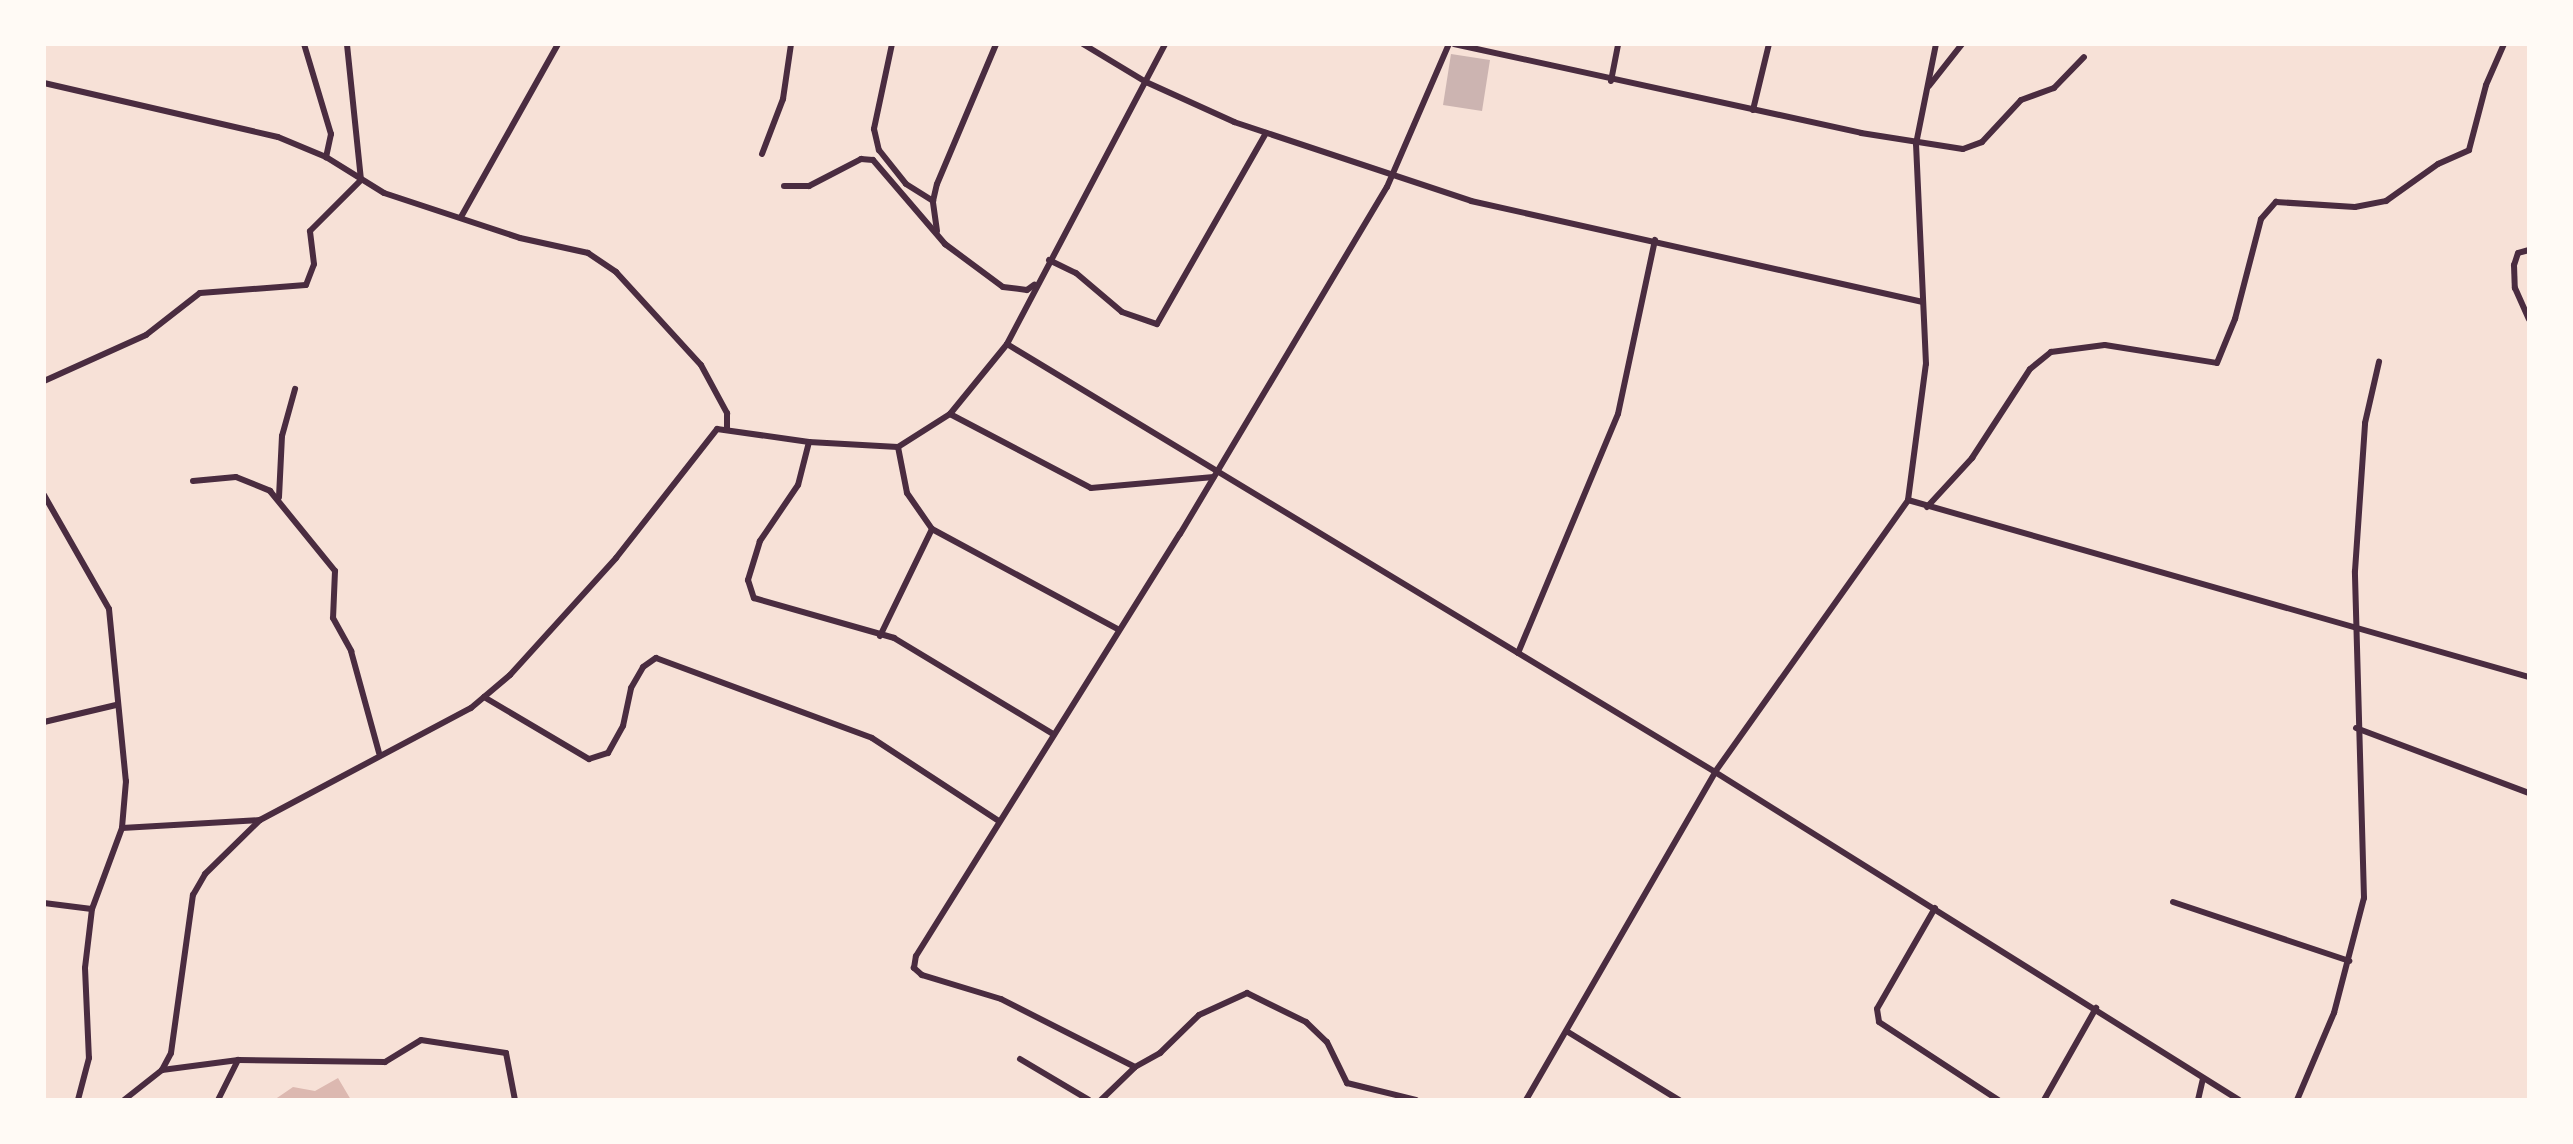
<!DOCTYPE html>
<style>
body{margin:0}
#map{position:relative;width:2573px;height:1144px;overflow:hidden;background:#f7e1d7;font-family:Ubuntu,sans-serif}
div>[style]{position:absolute}
.water>*{inset:0;background:#dcb8b0}
.building>*{inset:0;background:#ccb4b1}
.minor>*{height:6px;margin:-3px;padding:0 3px;transform-origin:3px;border-radius:3px;background:#4a2c40}
span{translate:-50% -50%;white-space:nowrap;text-align:center;line-height:1.15;-webkit-text-stroke:7px #fffaf5;paint-order:stroke}
.frame{position:absolute;inset:0;border:46px solid #fffaf5;pointer-events:none}
</style>
<div id="map">
<div class="water">
<i style="clip-path:polygon(338px 1078px,351px 1100px,274px 1100px,293px 1087px,315px 1091px)"></i>
</div>
<div class="building">
<i style="clip-path:polygon(1451px 54px,1490px 60px,1482px 111px,1443px 105px)"></i>
</div>
<div class="minor">
<i style="left:304px;top:44px;width:94px;rotate:73.3deg"></i>
<i style="left:331px;top:134px;width:24px;rotate:102deg"></i>
<i style="left:892px;top:44px;width:87px;rotate:102deg"></i>
<i style="left:874px;top:129px;width:22px;rotate:77deg"></i>
<i style="left:879px;top:150px;width:43px;rotate:51.5deg"></i>
<i style="left:906px;top:184px;width:32px;rotate:32deg"></i>
<i style="left:1083px;top:44px;width:74px;rotate:31.1deg"></i>
<i style="left:1146px;top:82px;width:97px;rotate:24.4deg"></i>
<i style="left:1234px;top:122px;width:250px;rotate:18.4deg"></i>
<i style="left:1471px;top:201px;width:463px;rotate:12.6deg"></i>
<i style="left:1454px;top:44px;width:417px;rotate:12.3deg"></i>
<i style="left:1861px;top:133px;width:103px;rotate:8.9deg"></i>
<i style="left:1963px;top:149px;width:20px;rotate:-20deg"></i>
<i style="left:1982px;top:142px;width:57px;rotate:-47.1deg"></i>
<i style="left:2021px;top:100px;width:35px;rotate:-20deg"></i>
<i style="left:2054px;top:88px;width:43px;rotate:-45.9deg"></i>
<i style="left:1611px;top:81px;width:38px;rotate:-79deg"></i>
<i style="left:44px;top:83px;width:240px;rotate:13deg"></i>
<i style="left:278px;top:137px;width:52px;rotate:22.6deg"></i>
<i style="left:326px;top:157px;width:68px;rotate:31.8deg"></i>
<i style="left:384px;top:193px;width:143px;rotate:18.3deg"></i>
<i style="left:520px;top:238px;width:70px;rotate:12.4deg"></i>
<i style="left:588px;top:253px;width:34px;rotate:34deg"></i>
<i style="left:616px;top:272px;width:126px;rotate:47.6deg"></i>
<i style="left:701px;top:365px;width:55px;rotate:61.6deg"></i>
<i style="left:727px;top:413px;width:17px;rotate:90deg"></i>
<i style="left:1929px;top:86px;width:53px;rotate:-51.8deg"></i>
<i style="left:1753px;top:110px;width:68px;rotate:-76.4deg"></i>
<i style="left:762px;top:154px;width:59px;rotate:-69.1deg"></i>
<i style="left:783px;top:99px;width:56px;rotate:-81.7deg"></i>
<i style="left:784px;top:186px;width:25px"></i>
<i style="left:809px;top:186px;width:59px;rotate:-27.4deg"></i>
<i style="left:861px;top:159px;width:12px;rotate:5deg"></i>
<i style="left:873px;top:160px;width:111px;rotate:49.4deg"></i>
<i style="left:945px;top:244px;width:72px;rotate:36.6deg"></i>
<i style="left:1003px;top:287px;width:24px;rotate:7deg"></i>
<i style="left:1027px;top:290px;width:9px;rotate:-36deg"></i>
<i style="left:461px;top:217px;width:198px;rotate:-60.7deg"></i>
<i style="left:937px;top:231px;width:30px;rotate:-98deg"></i>
<i style="left:933px;top:201px;width:17px;rotate:-77deg"></i>
<i style="left:937px;top:184px;width:152px;rotate:-67.1deg"></i>
<i style="left:2529px;top:250px;width:11px;rotate:165deg"></i>
<i style="left:2518px;top:253px;width:13px;rotate:108deg"></i>
<i style="left:2514px;top:265px;width:23px;rotate:88deg"></i>
<i style="left:2515px;top:288px;width:34px;rotate:66deg"></i>
<i style="left:1049px;top:260px;width:30px;rotate:26deg"></i>
<i style="left:1076px;top:273px;width:60px;rotate:40.3deg"></i>
<i style="left:1122px;top:312px;width:37px;rotate:19deg"></i>
<i style="left:1157px;top:324px;width:220px;rotate:-60.3deg"></i>
<i style="left:1007px;top:344px;width:827px;rotate:31.15deg"></i>
<i style="left:1715px;top:772px;width:618px;rotate:32.04deg"></i>
<i style="left:44px;top:381px;width:112px;rotate:-24.3deg"></i>
<i style="left:146px;top:335px;width:68px;rotate:-37.9deg"></i>
<i style="left:200px;top:293px;width:106px;rotate:-4.3deg"></i>
<i style="left:306px;top:285px;width:22px;rotate:-69deg"></i>
<i style="left:314px;top:264px;width:33px;rotate:-97deg"></i>
<i style="left:310px;top:231px;width:72px;rotate:-45deg"></i>
<i style="left:361px;top:180px;width:137px;rotate:-95.9deg"></i>
<i style="left:950px;top:414px;width:159px;rotate:27.7deg"></i>
<i style="left:1091px;top:488px;width:123px;rotate:-5.1deg"></i>
<i style="left:809px;top:442px;width:44px;rotate:104.3deg"></i>
<i style="left:798px;top:485px;width:68px;rotate:124.2deg"></i>
<i style="left:760px;top:541px;width:41px;rotate:107.1deg"></i>
<i style="left:748px;top:580px;width:19px;rotate:72deg"></i>
<i style="left:754px;top:598px;width:146px;rotate:15.9deg"></i>
<i style="left:894px;top:638px;width:186px;rotate:31.1deg"></i>
<i style="left:898px;top:447px;width:47px;rotate:78.9deg"></i>
<i style="left:907px;top:493px;width:44px;rotate:55.2deg"></i>
<i style="left:932px;top:529px;width:211px;rotate:28.3deg"></i>
<i style="left:193px;top:481px;width:43px;rotate:-5.3deg"></i>
<i style="left:236px;top:477px;width:37px;rotate:22deg"></i>
<i style="left:270px;top:491px;width:103px;rotate:50.9deg"></i>
<i style="left:335px;top:571px;width:47px;rotate:92.4deg"></i>
<i style="left:333px;top:618px;width:38px;rotate:61deg"></i>
<i style="left:351px;top:651px;width:106px;rotate:74.6deg"></i>
<i style="left:44px;top:495px;width:131px;rotate:60.3deg"></i>
<i style="left:109px;top:609px;width:173px;rotate:84.4deg"></i>
<i style="left:126px;top:781px;width:47px;rotate:94.9deg"></i>
<i style="left:122px;top:828px;width:86px;rotate:110.3deg"></i>
<i style="left:92px;top:909px;width:59px;rotate:96.8deg"></i>
<i style="left:85px;top:968px;width:90px;rotate:87.5deg"></i>
<i style="left:89px;top:1058px;width:43px;rotate:104.7deg"></i>
<i style="left:279px;top:497px;width:61px;rotate:-87.2deg"></i>
<i style="left:282px;top:436px;width:49px;rotate:-74.5deg"></i>
<i style="left:1908px;top:500px;width:646px;rotate:15.91deg"></i>
<i style="left:1927px;top:507px;width:67px;rotate:-47.4deg"></i>
<i style="left:1972px;top:458px;width:106px;rotate:-56.9deg"></i>
<i style="left:2030px;top:369px;width:27px;rotate:-39deg"></i>
<i style="left:2051px;top:352px;width:54px;rotate:-7.4deg"></i>
<i style="left:2105px;top:345px;width:113px;rotate:9.1deg"></i>
<i style="left:2217px;top:363px;width:48px;rotate:-67.8deg"></i>
<i style="left:2235px;top:319px;width:103px;rotate:-75.4deg"></i>
<i style="left:2261px;top:219px;width:23px;rotate:-49deg"></i>
<i style="left:2276px;top:202px;width:79px;rotate:3.6deg"></i>
<i style="left:2355px;top:207px;width:32px;rotate:-11deg"></i>
<i style="left:2386px;top:201px;width:64px;rotate:-35.4deg"></i>
<i style="left:2438px;top:164px;width:34px;rotate:-24deg"></i>
<i style="left:2469px;top:150px;width:67px;rotate:-75.3deg"></i>
<i style="left:2486px;top:85px;width:45px;rotate:-66.3deg"></i>
<i style="left:880px;top:636px;width:119px;rotate:-64.1deg"></i>
<i style="left:1518px;top:653px;width:259px;rotate:-67.3deg"></i>
<i style="left:1618px;top:414px;width:178px;rotate:-78deg"></i>
<i style="left:484px;top:697px;width:122px;rotate:30.6deg"></i>
<i style="left:589px;top:759px;width:20px;rotate:-18deg"></i>
<i style="left:608px;top:753px;width:31px;rotate:-61deg"></i>
<i style="left:623px;top:726px;width:39px;rotate:-78deg"></i>
<i style="left:631px;top:688px;width:24px;rotate:-60deg"></i>
<i style="left:643px;top:667px;width:16px;rotate:-35deg"></i>
<i style="left:656px;top:658px;width:230px;rotate:20.3deg"></i>
<i style="left:872px;top:738px;width:152px;rotate:33.2deg"></i>
<i style="left:44px;top:722px;width:74px;rotate:-13.3deg"></i>
<i style="left:2356px;top:728px;width:185px;rotate:20.6deg"></i>
<i style="left:122px;top:828px;width:138px;rotate:-3.3deg"></i>
<i style="left:260px;top:820px;width:239px;rotate:-28deg"></i>
<i style="left:471px;top:708px;width:51px;rotate:-40.2deg"></i>
<i style="left:510px;top:675px;width:158px;rotate:-47.8deg"></i>
<i style="left:616px;top:558px;width:164px;rotate:-51.9deg"></i>
<i style="left:717px;top:429px;width:93px;rotate:8deg"></i>
<i style="left:809px;top:442px;width:89px;rotate:3.2deg"></i>
<i style="left:898px;top:447px;width:62px;rotate:-32.4deg"></i>
<i style="left:950px;top:414px;width:90px;rotate:-50.8deg"></i>
<i style="left:1007px;top:344px;width:339px;rotate:-62.2deg"></i>
<i style="left:2173px;top:902px;width:186px;rotate:18.5deg"></i>
<i style="left:44px;top:903px;width:48px;rotate:7.1deg"></i>
<i style="left:1935px;top:908px;width:116px;rotate:119.9deg"></i>
<i style="left:1877px;top:1009px;width:13px;rotate:81deg"></i>
<i style="left:1879px;top:1022px;width:142px;rotate:33.2deg"></i>
<i style="left:1568px;top:1032px;width:130px;rotate:31.5deg"></i>
<i style="left:1020px;top:1059px;width:80px;rotate:30.7deg"></i>
<i style="left:1135px;top:1067px;width:29px;rotate:-29deg"></i>
<i style="left:1160px;top:1053px;width:54px;rotate:-44.3deg"></i>
<i style="left:1199px;top:1015px;width:53px;rotate:-24.6deg"></i>
<i style="left:1247px;top:993px;width:66px;rotate:26.2deg"></i>
<i style="left:1306px;top:1022px;width:29px;rotate:44deg"></i>
<i style="left:1327px;top:1042px;width:46px;rotate:64deg"></i>
<i style="left:1347px;top:1083px;width:71px;rotate:13.8deg"></i>
<i style="left:162px;top:1070px;width:77px;rotate:-7.5deg"></i>
<i style="left:238px;top:1060px;width:147px;rotate:0.8deg"></i>
<i style="left:385px;top:1062px;width:42px;rotate:-31.4deg"></i>
<i style="left:421px;top:1040px;width:86px;rotate:8.7deg"></i>
<i style="left:506px;top:1053px;width:48px;rotate:79.2deg"></i>
<i style="left:124px;top:1100px;width:48px;rotate:-38.3deg"></i>
<i style="left:162px;top:1070px;width:19px;rotate:-62deg"></i>
<i style="left:171px;top:1053px;width:160px;rotate:-82.1deg"></i>
<i style="left:193px;top:895px;width:24px;rotate:-60deg"></i>
<i style="left:205px;top:874px;width:77px;rotate:-44.5deg"></i>
<i style="left:218px;top:1100px;width:45px;rotate:-63.4deg"></i>
<i style="left:1101px;top:1100px;width:47px;rotate:-44.1deg"></i>
<i style="left:1135px;top:1067px;width:150px;rotate:-153.1deg"></i>
<i style="left:1001px;top:999px;width:83px;rotate:-163.1deg"></i>
<i style="left:922px;top:975px;width:11px;rotate:-139deg"></i>
<i style="left:914px;top:968px;width:12px;rotate:-81deg"></i>
<i style="left:916px;top:956px;width:498px;rotate:-58deg"></i>
<i style="left:1180px;top:534px;width:404px;rotate:-59.2deg"></i>
<i style="left:1387px;top:187px;width:156px;rotate:-66.6deg"></i>
<i style="left:1526px;top:1100px;width:379px;rotate:-60deg"></i>
<i style="left:1715px;top:772px;width:334px;rotate:-54.6deg"></i>
<i style="left:1908px;top:500px;width:137px;rotate:-82.5deg"></i>
<i style="left:1926px;top:364px;width:220px;rotate:-92.6deg"></i>
<i style="left:1916px;top:144px;width:102px;rotate:-78.7deg"></i>
<i style="left:2044px;top:1100px;width:106px;rotate:-60.5deg"></i>
<i style="left:2198px;top:1100px;width:22px;rotate:-77deg"></i>
<i style="left:2297px;top:1100px;width:95px;rotate:-67deg"></i>
<i style="left:2334px;top:1013px;width:119px;rotate:-75.4deg"></i>
<i style="left:2364px;top:898px;width:327px;rotate:-91.6deg"></i>
<i style="left:2355px;top:571px;width:148px;rotate:-86.1deg"></i>
<i style="left:2365px;top:423px;width:63px;rotate:-77.1deg"></i>
</div>
<div class="frame"></div>
</div>
